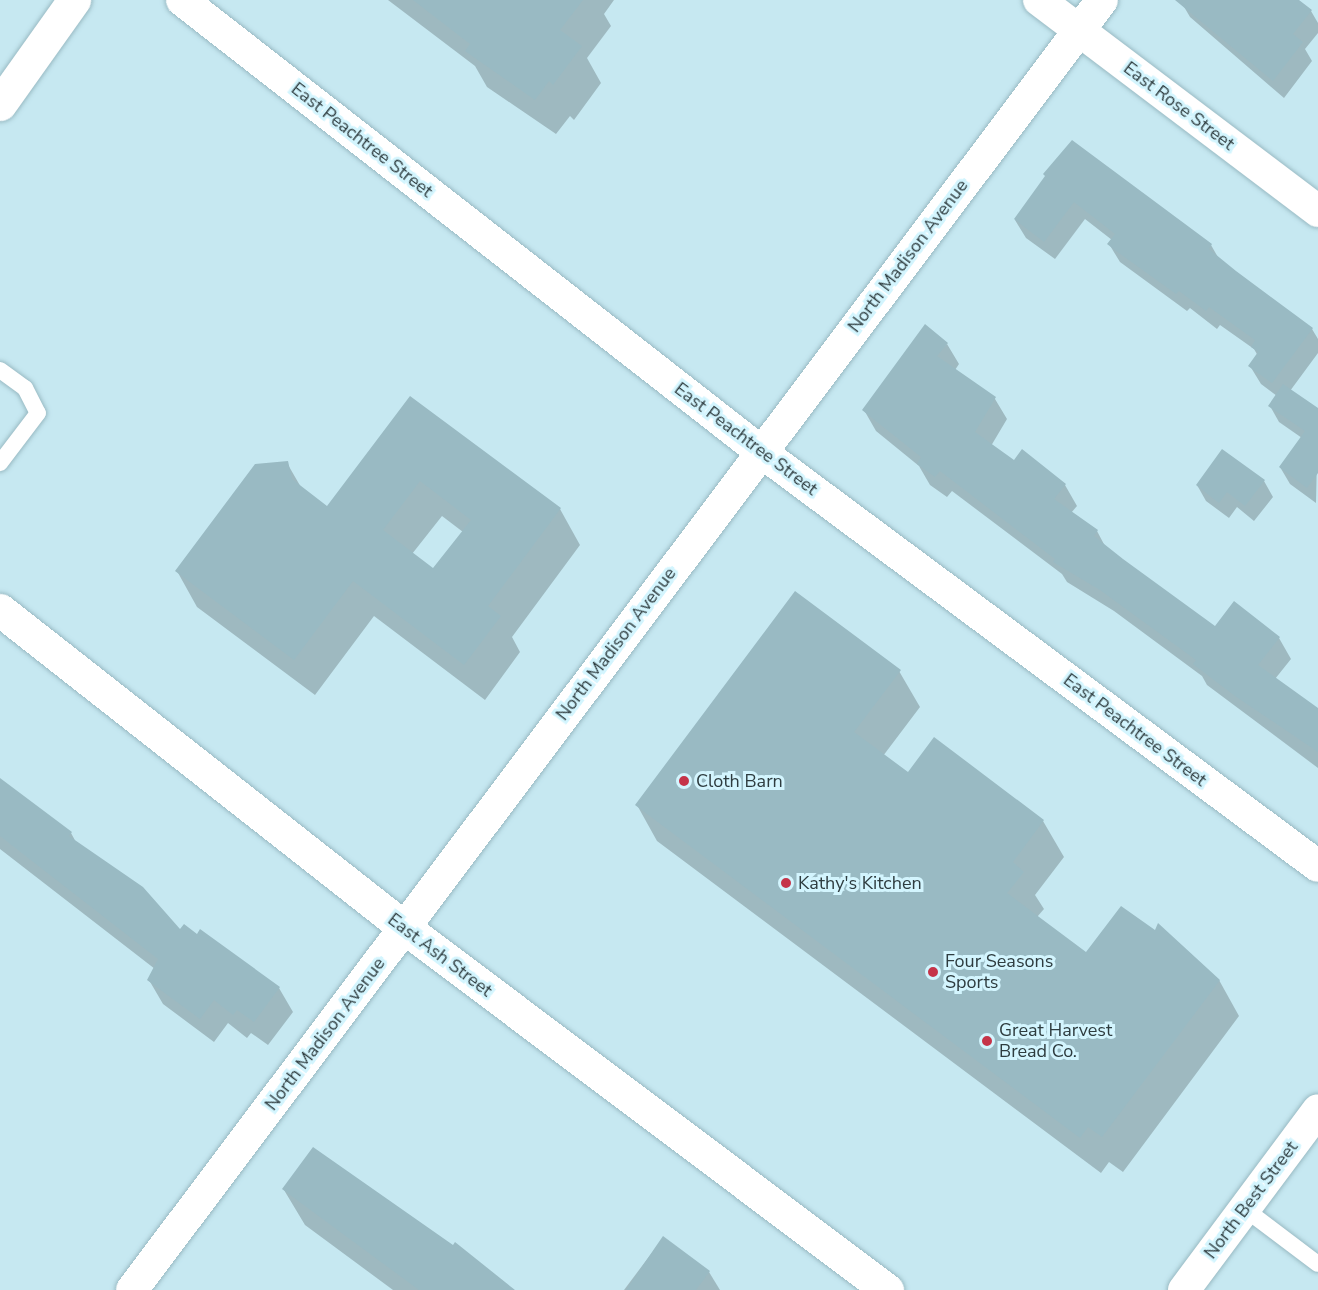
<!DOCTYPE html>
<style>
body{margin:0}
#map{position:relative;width:1318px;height:1290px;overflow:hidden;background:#c6e8f1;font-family:"Nunito Sans",sans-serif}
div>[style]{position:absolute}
.shadow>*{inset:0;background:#0003}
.building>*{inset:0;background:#99bac3}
.roads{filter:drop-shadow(0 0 2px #99bac3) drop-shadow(0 0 2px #99bac3)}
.service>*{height:16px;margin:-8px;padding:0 8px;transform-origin:8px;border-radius:8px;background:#fff}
.minor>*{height:32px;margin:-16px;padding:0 16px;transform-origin:16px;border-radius:16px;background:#fff}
.tertiary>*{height:33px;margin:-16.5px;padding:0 16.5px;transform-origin:16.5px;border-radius:16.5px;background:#fff}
.primary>*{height:33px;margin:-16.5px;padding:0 16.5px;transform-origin:16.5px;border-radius:16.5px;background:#fff}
.dots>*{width:16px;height:16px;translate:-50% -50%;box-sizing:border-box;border:3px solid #d3f5fe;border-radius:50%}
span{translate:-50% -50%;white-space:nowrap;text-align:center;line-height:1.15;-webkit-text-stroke:6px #d3f5fe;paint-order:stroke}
.street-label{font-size:18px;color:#2e3c3f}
.poi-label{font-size:18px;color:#2e3c3f}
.left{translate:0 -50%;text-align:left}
</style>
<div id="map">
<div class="shadow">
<i style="clip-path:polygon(388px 0,614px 0,604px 14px,611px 26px,587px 58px,601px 83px,574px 120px,570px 116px,556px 134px,487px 87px,475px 66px)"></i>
<i style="clip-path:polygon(1180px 0,1297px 0,1311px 11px,1318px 23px,1318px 33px,1305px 49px,1312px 61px,1284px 98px,1190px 17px)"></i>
<i style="clip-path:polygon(1046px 177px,1211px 245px,1219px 259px,1312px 329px,1318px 339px,1318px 353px,1290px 391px,1318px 410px,1316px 503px,1290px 484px,1280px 467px,1302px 438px,1279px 422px,1270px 406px,1277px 396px,1261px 384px,1250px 366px,1258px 356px,1254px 349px,1220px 325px,1217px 329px,1190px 308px,1187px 311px,1120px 262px,1109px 244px,1112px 240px,1085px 219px,1055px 259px,1026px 238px,1015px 220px)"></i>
<i style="clip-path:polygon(947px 344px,959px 364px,955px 370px,995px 399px,1007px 419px,991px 446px,1014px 462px,1065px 485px,1077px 506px,1071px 513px,1097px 531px,1106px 548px,1216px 628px,1279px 638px,1291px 659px,1275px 679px,1318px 709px,1318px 768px,1207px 685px,1202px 676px,1114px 611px,1067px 582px,1062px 574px,952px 491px,947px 497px,930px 485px,919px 466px,876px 431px,864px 410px)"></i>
<i style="clip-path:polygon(evenodd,411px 398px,560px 509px,580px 545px,512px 637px,520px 652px,485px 700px,374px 616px,315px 695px,197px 607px,177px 571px,287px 463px,302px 489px,328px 508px,411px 398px,442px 516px,463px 532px,434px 570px,412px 554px,442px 516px)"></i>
<i style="clip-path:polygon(1264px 481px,1273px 497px,1254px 521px,1237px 507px,1229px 518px,1206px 501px,1197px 485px)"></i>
<i style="clip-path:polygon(899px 671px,920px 707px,883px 756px,908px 774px,1043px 821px,1064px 857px,1035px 895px,1044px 909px,1037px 917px,1086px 954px,1219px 980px,1239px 1016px,1123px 1172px,1109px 1162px,1101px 1173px,657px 841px,637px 805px)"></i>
<i style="clip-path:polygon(0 780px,71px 833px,77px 844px,180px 932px,279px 988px,293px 1012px,268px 1045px,251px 1033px,247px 1038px,228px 1023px,214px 1042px,163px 1004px,149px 980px,155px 969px,0 849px)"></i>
<i style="clip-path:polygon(284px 1190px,453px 1247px,456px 1244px,514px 1290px,393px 1290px,305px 1225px)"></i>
<i style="clip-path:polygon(663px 1238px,709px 1272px,720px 1290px,624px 1290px)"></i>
</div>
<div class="building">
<i style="clip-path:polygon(413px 0,583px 0,560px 30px,582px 46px,553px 85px,549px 81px,535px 100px,465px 51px,470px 44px)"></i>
<i style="clip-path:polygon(1175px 0,1299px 0,1312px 10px,1293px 34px,1303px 42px,1273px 81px)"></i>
<i style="clip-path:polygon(1072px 140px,1212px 244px,1209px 249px,1236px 271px,1313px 328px,1272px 383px,1248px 366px,1258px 352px,1251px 347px,1255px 340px,1209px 307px,1206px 311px,1179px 291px,1176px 294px,1119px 253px,1107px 244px,1115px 234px,1074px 202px,1044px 242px,1014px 219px,1045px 176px,1043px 174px)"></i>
<i style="clip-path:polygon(925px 324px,948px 343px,937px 356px,996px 397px,975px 432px,1014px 460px,1022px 449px,1066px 484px,1054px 499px,1098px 530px,1094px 536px,1123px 559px,1215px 626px,1234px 601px,1280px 637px,1258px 665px,1318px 708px,1318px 752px,1235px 696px,1193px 664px,1196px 660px,1100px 590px,1053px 562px,1055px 559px,940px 471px,935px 477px,917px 464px,921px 457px,862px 410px)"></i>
<i style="clip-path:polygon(1283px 384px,1318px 408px,1318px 473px,1307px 488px,1279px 467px,1305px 431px,1268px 406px)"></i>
<i style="clip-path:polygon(evenodd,410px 396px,561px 508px,488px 606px,501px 616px,464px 665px,353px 581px,294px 660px,175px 571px,255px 464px,288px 461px,292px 479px,327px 506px,410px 396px,420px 481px,471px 520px,433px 568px,383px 530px,420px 481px)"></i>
<i style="clip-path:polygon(1222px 449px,1265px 480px,1245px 506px,1227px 492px,1219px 503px,1196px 485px)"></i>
<i style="clip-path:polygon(795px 591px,901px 670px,854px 732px,908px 772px,934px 737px,1044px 820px,1013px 862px,1024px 872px,1007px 893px,1086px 952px,1121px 906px,1155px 930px,1158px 923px,1220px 980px,1102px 1137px,1088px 1127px,1080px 1138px,635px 805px)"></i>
<i style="clip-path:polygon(0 778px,72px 832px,69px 836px,143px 887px,180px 929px,184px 924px,197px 934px,200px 929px,280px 987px,254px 1022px,237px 1010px,233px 1015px,214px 1000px,200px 1019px,147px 980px,158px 959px,0 836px)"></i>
<i style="clip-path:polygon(313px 1147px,453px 1245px,455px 1242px,515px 1290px,419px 1290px,282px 1189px)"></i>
<i style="clip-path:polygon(663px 1236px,710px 1271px,696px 1290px,626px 1290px)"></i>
</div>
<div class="roads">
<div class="service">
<i style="left:0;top:370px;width:31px;rotate:36deg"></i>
<i style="left:25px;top:388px;width:28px;rotate:63deg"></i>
<i style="left:38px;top:413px;width:63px;rotate:127.2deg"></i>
<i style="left:1245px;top:1209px;width:91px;rotate:37deg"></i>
</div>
<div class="minor">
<i style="left:182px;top:0;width:733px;rotate:37.96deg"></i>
<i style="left:760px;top:451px;width:695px;rotate:36.64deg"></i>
<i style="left:1039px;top:0;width:350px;rotate:37.1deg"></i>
<i style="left:132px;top:1290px;width:1614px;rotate:-53.06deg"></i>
<i style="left:1184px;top:1290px;width:224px;rotate:-53.3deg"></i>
</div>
<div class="tertiary">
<i style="left:0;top:104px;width:128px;rotate:-54.6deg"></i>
</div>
<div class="primary">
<i style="left:0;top:610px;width:515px;rotate:38.14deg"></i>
<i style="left:405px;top:928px;width:603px;rotate:36.91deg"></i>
</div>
</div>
<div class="dots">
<i style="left:684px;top:781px;background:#c53449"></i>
<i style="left:786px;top:883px;background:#c53449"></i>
<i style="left:933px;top:972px;background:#c53449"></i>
<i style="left:987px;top:1041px;background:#c53449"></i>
</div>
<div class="street-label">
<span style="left:1179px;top:106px;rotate:37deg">East Rose Street</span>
<span style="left:362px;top:140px;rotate:38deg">East Peachtree Street</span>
<span style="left:908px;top:256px;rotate:-53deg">North Madison Avenue</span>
<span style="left:746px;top:439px;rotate:37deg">East Peachtree Street</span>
<span style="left:616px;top:644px;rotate:-53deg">North Madison Avenue</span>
<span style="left:1135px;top:730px;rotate:37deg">East Peachtree Street</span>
<span style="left:440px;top:955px;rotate:37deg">East Ash Street</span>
<span style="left:325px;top:1034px;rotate:-53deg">North Madison Avenue</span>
<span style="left:1251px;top:1200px;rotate:-53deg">North Best Street</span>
</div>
<div class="poi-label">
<span class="left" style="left:696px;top:781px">Cloth Barn</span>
<span class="left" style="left:798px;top:883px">Kathy's Kitchen</span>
<span class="left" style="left:945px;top:972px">Four Seasons<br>Sports</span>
<span class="left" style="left:999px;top:1041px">Great Harvest<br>Bread Co.</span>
</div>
</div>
